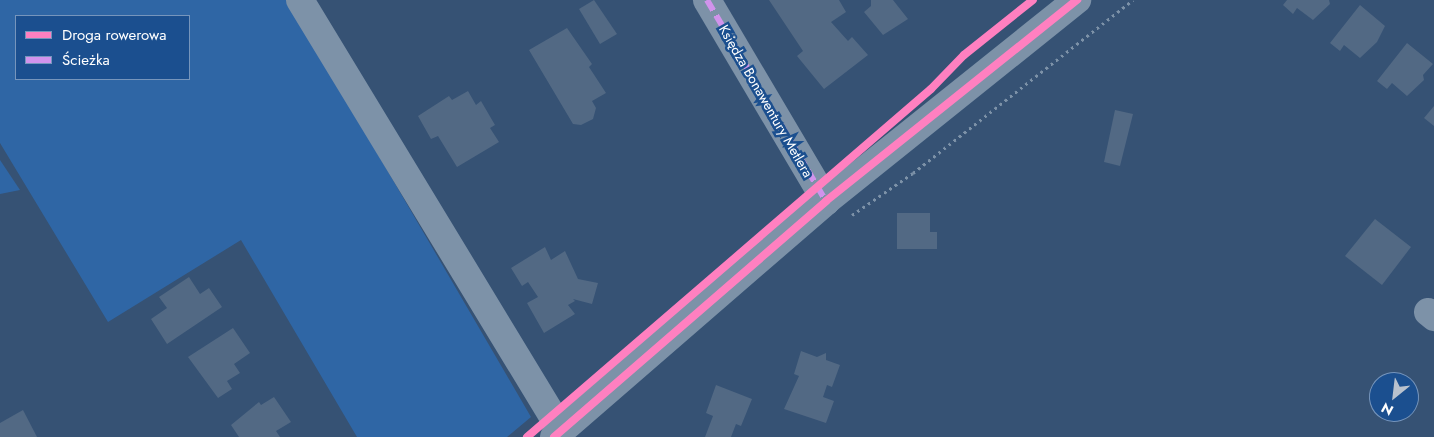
<!DOCTYPE html>
<meta charset="utf-8">
<style>
body{margin:0}
#map{position:relative;width:1434px;height:437px;overflow:hidden;background:#365274;font-family:Jost,sans-serif}
div>[style]{position:absolute}
.green>*{inset:0;background:#2f66a5}
.building>*{inset:0;background:#526984}
.path>*{height:3px;margin-top:-1.5px;transform-origin:0;background:repeating-linear-gradient(90deg,#7d92a8 0 2.5px,transparent 0 6.5px)}
.minor>*{height:28px;margin:-14px;padding:0 14px;transform-origin:14px;border-radius:14px;background:#7d92a8}
.quiet>*{height:6px;margin-top:-3px;transform-origin:0;background:repeating-linear-gradient(90deg,#d193ec 0 12px,transparent 0 18px)}
.cycleway>*{height:8px;margin:-4px;padding:0 4px;transform-origin:4px;border-radius:4px;background:#ff80c0}
span{translate:-50% -50%;white-space:nowrap;text-align:center;line-height:1.15;-webkit-text-stroke:5px #1b4f8f;paint-order:stroke}
.street-label{font-size:14px;color:#fff}
.legend{position:absolute;left:15px;top:15px;width:175px;height:65px;box-sizing:border-box;background:#1b4f8f;border:1px solid #7695bc;margin:0;padding:6px 9px;list-style:none;font-size:15px;color:#fff}
.legend li{display:flex;align-items:center;gap:10px;height:25px}
.legend b{width:25px;border:1px solid #7695bc}
.north{position:absolute;left:1369px;top:372px;width:50px;height:50px;box-sizing:border-box;background:#1b4f8f;border:1px solid #7695bc;border-radius:50%;rotate:209deg;font-size:14px;font-weight:700;line-height:20px;text-align:center;color:#fff}
.north::after{content:'';display:block;margin:auto;width:18px;height:22px;background:#b9c2ce;clip-path:polygon(50% 0,100% 100%,50% 72%,0 100%)}
</style>
<div id="map">
<div class="green">
<i style="clip-path:polygon(evenodd,0 0,288px 0,531px 417px,507px 437px,357px 437px,241px 240px,108px 322px,0 143px,0 0,16px 16px,189px 16px,189px 79px,16px 79px,16px 16px)"></i>
<i style="clip-path:polygon(0 160px,20px 190px,0 194px)"></i>
</div>
<div class="building">
<i style="clip-path:polygon(594px 0,617px 34px,600px 44px,579px 9px)"></i>
<i style="clip-path:polygon(769px 0,839px 0,846px 12px,831px 22px,848px 41px,852px 37px,868px 55px,824px 89px,797px 56px,803px 51px)"></i>
<i style="clip-path:polygon(871px 0,893px 0,908px 19px,883px 35px,864px 12px,871px 6px)"></i>
<i style="clip-path:polygon(1287px 0,1329px 0,1330px 4px,1313px 20px,1297px 8px,1293px 14px,1283px 5px)"></i>
<i style="clip-path:polygon(1360px 5px,1385px 26px,1377px 42px,1360px 58px,1344px 45px,1340px 51px,1330px 43px)"></i>
<i style="clip-path:polygon(567px 28px,592px 64px,589px 67px,606px 93px,592px 101px,596px 108px,593px 119px,581px 125px,573px 124px,529px 50px)"></i>
<i style="clip-path:polygon(1407px 43px,1433px 64px,1423px 75px,1424px 80px,1407px 96px,1392px 83px,1387px 89px,1377px 81px)"></i>
<i style="clip-path:polygon(468px 91px,476px 105px,481px 101px,495px 125px,490px 128px,499px 142px,457px 167px,438px 136px,431px 139px,418px 116px,449px 96px,452px 100px)"></i>
<i style="clip-path:polygon(1434px 106px,1434px 126px,1424px 118px)"></i>
<i style="clip-path:polygon(1115px 110px,1133px 114px,1120px 166px,1104px 162px)"></i>
<i style="clip-path:polygon(897px 213px,930px 213px,930px 232px,937px 232px,937px 249px,897px 249px)"></i>
<i style="clip-path:polygon(1375px 219px,1411px 247px,1382px 285px,1345px 256px)"></i>
<i style="clip-path:polygon(545px 247px,551px 260px,565px 251px,578px 279px,598px 283px,592px 304px,573px 299px,575px 301px,568px 305px,575px 314px,544px 333px,527px 303px,538px 297px,528px 282px,522px 286px,511px 268px)"></i>
<i style="clip-path:polygon(189px 277px,200px 294px,209px 288px,222px 307px,167px 344px,151px 319px,167px 308px,159px 297px)"></i>
<i style="clip-path:polygon(233px 328px,250px 353px,234px 364px,240px 373px,227px 381px,232px 389px,218px 398px,188px 357px)"></i>
<i style="clip-path:polygon(801px 351px,817px 357px,826px 353px,826px 360px,840px 365px,832px 387px,827px 385px,823px 397px,834px 401px,826px 423px,784px 409px,799px 376px,794px 374px)"></i>
<i style="clip-path:polygon(716px 385px,752px 399px,741px 426px,736px 424px,731px 437px,705px 437px,713px 416px,706px 413px)"></i>
<i style="clip-path:polygon(274px 397px,291px 422px,276px 431px,280px 437px,239px 437px,231px 425px,259px 402px,261px 405px)"></i>
<i style="clip-path:polygon(23px 410px,37px 437px,0 437px,0 423px)"></i>
</div>
<div class="path">
<i style="left:852px;top:215px;width:74px;rotate:-34.5deg"></i>
<i style="left:913px;top:173px;width:280px;rotate:-38.2deg"></i>
</div>
<div class="minor">
<i style="left:300px;top:0;width:503px;rotate:58.74deg"></i>
<i style="left:707px;top:0;width:234px;rotate:59.4deg"></i>
<i style="left:1428px;top:312px;width:8px;rotate:40deg"></i>
<i style="left:554px;top:437px;width:360px;rotate:-40.9deg"></i>
<i style="left:826px;top:201px;width:322px;rotate:-38.7deg"></i>
</div>
<div class="quiet">
<i style="left:707px;top:0;width:234px;rotate:59.4deg"></i>
</div>
<div class="cycleway">
<i style="left:527px;top:437px;width:533px;rotate:-40.74deg"></i>
<i style="left:931px;top:89px;width:47px;rotate:-45.9deg"></i>
<i style="left:964px;top:55px;width:88px;rotate:-38.6deg"></i>
<i style="left:554px;top:437px;width:360px;rotate:-40.9deg"></i>
<i style="left:826px;top:201px;width:322px;rotate:-38.7deg"></i>
</div>
<div class="street-label">
<span style="left:766px;top:101px;rotate:60deg">Księdza Bonawentury Metlera</span>
</div>
<ul class="legend">
<li><b style="height:6px;background:#ff80c0"></b>Droga rowerowa</li>
<li><b style="height:6px;background:#d193ec"></b>Ścieżka</li>
</ul>
<div class="north">N</div>
</div>
